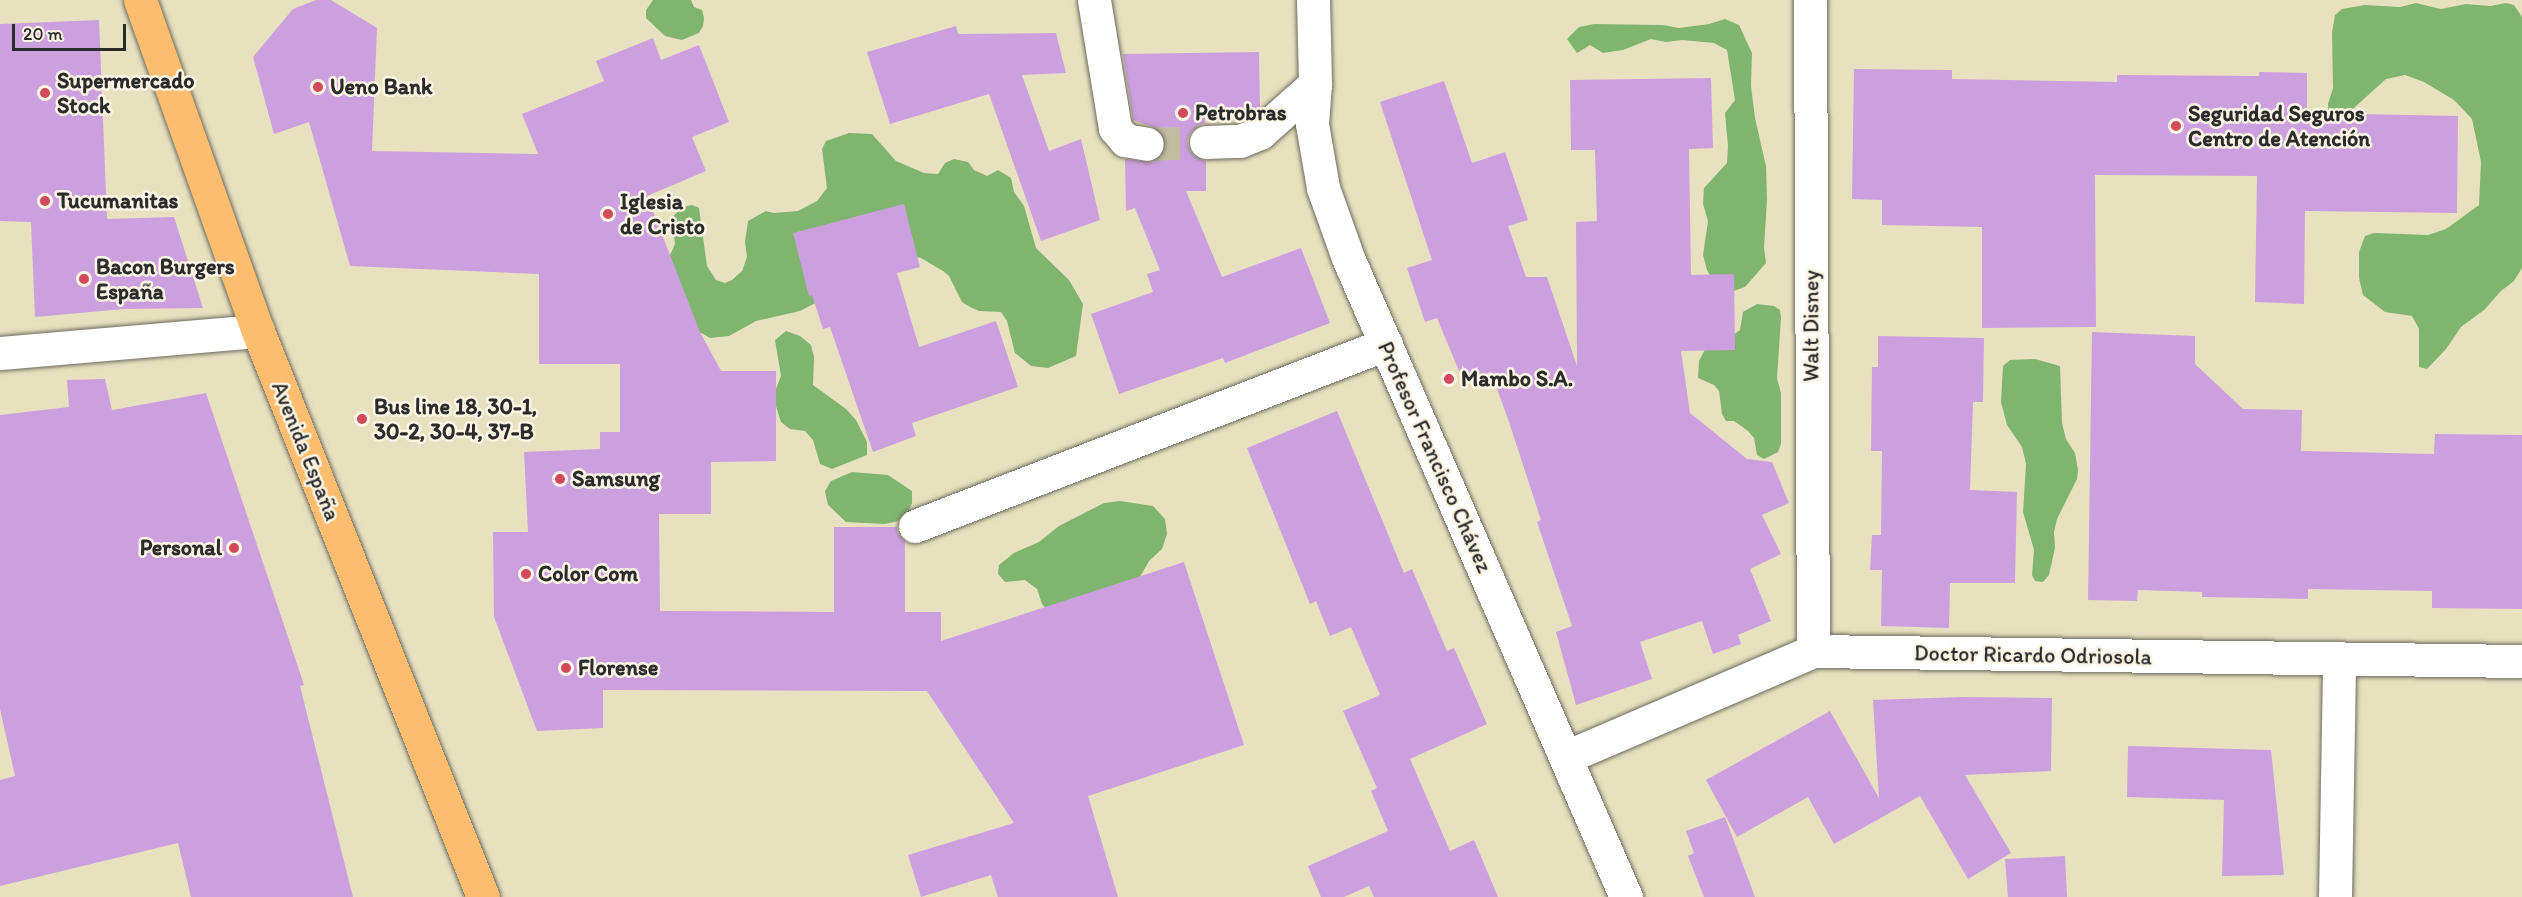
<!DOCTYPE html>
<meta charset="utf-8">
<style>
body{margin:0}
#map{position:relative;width:2522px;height:897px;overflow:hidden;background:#e8e1bf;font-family:Itim,sans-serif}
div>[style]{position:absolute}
.forest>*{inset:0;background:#80b570}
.building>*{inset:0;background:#cca0de}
.minor-tunnel>*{height:33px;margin-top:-16.5px;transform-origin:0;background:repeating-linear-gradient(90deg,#c2bda1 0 33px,transparent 0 49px)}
.roads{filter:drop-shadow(0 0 2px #6d6b5f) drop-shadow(0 0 2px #6d6b5f)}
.minor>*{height:33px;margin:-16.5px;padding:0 16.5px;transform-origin:16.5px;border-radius:16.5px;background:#fff}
.major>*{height:33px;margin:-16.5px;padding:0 16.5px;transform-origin:16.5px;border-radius:16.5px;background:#fcbd6f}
.dots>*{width:16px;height:16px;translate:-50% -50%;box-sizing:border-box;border:3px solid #fcf5e5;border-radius:50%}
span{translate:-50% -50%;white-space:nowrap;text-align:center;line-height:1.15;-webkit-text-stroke:5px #fcf5e5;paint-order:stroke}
.poi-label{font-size:22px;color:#2b2b2b;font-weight:700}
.left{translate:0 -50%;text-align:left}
.right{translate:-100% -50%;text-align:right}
.street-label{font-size:22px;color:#2b2b2b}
.scale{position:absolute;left:12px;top:24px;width:114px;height:27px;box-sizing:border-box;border:3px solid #2b2b2b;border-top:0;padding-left:8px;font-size:18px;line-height:21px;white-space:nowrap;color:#2b2b2b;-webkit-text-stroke:4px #fcf5e5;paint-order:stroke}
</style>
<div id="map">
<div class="forest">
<i style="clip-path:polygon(653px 0,691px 0,694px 7px,702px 10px,704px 18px,703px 26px,699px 33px,682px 40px,665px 36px,646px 18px,646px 10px)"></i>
<i style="clip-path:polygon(2416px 3px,2441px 9px,2466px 4px,2490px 6px,2506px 3px,2514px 5px,2522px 17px,2522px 268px,2514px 281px,2501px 291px,2484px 310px,2461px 327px,2446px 349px,2427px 369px,2419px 367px,2419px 329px,2412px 316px,2385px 312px,2363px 295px,2359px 278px,2359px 252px,2365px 236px,2374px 233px,2428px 235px,2446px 229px,2479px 205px,2481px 162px,2472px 119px,2454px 100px,2424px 82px,2405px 75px,2386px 79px,2345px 116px,2329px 121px,2328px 104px,2333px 88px,2332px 33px,2335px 15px,2342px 9px,2365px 5px,2400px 7px)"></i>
<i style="clip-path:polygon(1725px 19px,1739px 25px,1752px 53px,1751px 86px,1755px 118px,1766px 166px,1767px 200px,1764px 248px,1766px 263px,1745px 287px,1731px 292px,1715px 285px,1707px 270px,1703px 255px,1708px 221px,1703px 204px,1704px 188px,1727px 163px,1728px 146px,1725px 113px,1735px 100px,1727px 50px,1714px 43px,1682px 40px,1666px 42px,1651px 39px,1623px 50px,1603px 53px,1590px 45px,1577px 53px,1567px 39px,1579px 27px,1594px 24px,1663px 25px,1679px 28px,1709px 24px)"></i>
<i style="clip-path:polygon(849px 133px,872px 134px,896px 161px,924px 173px,938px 174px,945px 163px,954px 159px,968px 162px,974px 170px,987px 176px,998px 170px,1011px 178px,1014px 192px,1024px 206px,1036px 248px,1069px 280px,1083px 304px,1076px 356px,1048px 368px,1031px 366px,1015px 353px,1007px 321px,1001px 312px,979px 311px,970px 307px,962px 302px,949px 276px,943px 271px,921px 258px,908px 255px,800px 311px,756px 321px,729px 336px,710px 338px,684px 323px,666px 264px,675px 244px,672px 217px,683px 207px,692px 205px,699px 208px,707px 266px,716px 280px,725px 283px,732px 280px,742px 271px,747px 257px,745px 242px,748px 221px,766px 211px,774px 213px,798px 211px,817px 201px,827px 188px,822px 149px,826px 141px)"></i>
<i style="clip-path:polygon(1757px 304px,1774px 306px,1780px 310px,1781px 318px,1777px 378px,1781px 393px,1781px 444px,1778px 452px,1764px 459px,1757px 455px,1754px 438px,1748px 431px,1734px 421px,1726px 421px,1722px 414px,1719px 391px,1714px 385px,1698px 378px,1699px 361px,1711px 338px,1733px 335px,1740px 330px,1743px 312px)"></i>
<i style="clip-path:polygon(786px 331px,800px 336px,811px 345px,814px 357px,813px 385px,846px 409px,856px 420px,867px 442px,867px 455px,832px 469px,820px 464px,813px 440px,805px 431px,790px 429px,781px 422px,773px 397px,781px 376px,775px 340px)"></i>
<i style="clip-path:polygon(2035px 359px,2060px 366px,2062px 423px,2066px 439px,2075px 453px,2078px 470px,2077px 479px,2057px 519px,2054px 532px,2055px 548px,2049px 575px,2043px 582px,2035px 581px,2032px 575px,2034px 550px,2023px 512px,2026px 464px,2022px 447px,2007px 425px,2001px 402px,2003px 366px,2010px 360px)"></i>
<i style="clip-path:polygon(852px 472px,888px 475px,912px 491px,912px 503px,908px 513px,898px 521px,885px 524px,846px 522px,828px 505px,825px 491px,831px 481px)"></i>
<i style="clip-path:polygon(1120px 501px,1153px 506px,1165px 519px,1167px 534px,1162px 549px,1149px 561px,1140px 577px,1052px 615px,1042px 604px,1037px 589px,1025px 580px,1005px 582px,998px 574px,999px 565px,1014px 553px,1039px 542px,1059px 526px,1104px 503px)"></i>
</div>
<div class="building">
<i style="clip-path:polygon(316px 0,331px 0,377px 28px,372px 151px,538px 154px,522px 114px,604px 81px,596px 61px,653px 38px,661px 60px,699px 45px,729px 122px,692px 137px,706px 171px,647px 196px,700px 332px,721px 371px,776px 371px,776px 461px,711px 462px,711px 514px,659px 514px,660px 611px,834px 612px,834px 527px,897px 527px,898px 533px,905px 541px,905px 612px,941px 612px,941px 641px,1184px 562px,1244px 745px,1088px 796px,1118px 897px,998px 897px,991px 875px,921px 897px,908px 855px,1014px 823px,927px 691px,603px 690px,603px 728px,537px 731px,494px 617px,493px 532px,528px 532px,524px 452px,600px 449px,600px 432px,620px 432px,620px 364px,539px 364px,539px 274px,350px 266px,309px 122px,274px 134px,253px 57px,293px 9px)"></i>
<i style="clip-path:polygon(99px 20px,107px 219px,174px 217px,203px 308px,124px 309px,35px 317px,31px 222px,0 221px,0 24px)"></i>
<i style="clip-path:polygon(956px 26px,958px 34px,1056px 33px,1066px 73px,1022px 75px,1049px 151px,1081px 139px,1100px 220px,1041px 241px,989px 94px,890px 124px,867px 52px)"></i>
<i style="clip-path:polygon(1259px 52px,1260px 108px,1250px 116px,1205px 117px,1205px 123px,1197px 126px,1190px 133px,1187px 142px,1190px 151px,1197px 158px,1206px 161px,1206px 191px,1186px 191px,1222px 277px,1301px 248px,1330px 323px,1225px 363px,1223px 358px,1119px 394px,1091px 314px,1153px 292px,1147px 274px,1160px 270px,1135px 208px,1126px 211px,1125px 159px,1153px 162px,1162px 156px,1165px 147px,1164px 137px,1159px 129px,1133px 120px,1123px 54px)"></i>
<i style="clip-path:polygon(1854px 69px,1952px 70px,1952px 79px,2117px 82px,2117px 75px,2259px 76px,2259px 72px,2307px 73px,2307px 113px,2458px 116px,2457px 213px,2305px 211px,2304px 304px,2255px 302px,2257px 176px,2095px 175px,2096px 327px,1982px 328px,1982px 227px,1882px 225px,1882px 200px,1852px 199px)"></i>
<i style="clip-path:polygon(1711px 78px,1713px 148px,1689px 149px,1691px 275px,1734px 274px,1735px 350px,1681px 351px,1690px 413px,1747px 459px,1772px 462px,1789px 503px,1762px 515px,1781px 554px,1750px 569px,1771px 621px,1738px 635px,1741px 644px,1713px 654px,1702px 621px,1640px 642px,1652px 679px,1576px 705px,1556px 632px,1572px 626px,1537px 522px,1541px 520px,1509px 422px,1491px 372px,1464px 383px,1437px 318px,1425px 322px,1407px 268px,1432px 260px,1380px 102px,1444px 81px,1472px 163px,1505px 152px,1528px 220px,1508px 226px,1526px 277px,1547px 277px,1577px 366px,1576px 222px,1597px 221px,1595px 150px,1571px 150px,1570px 80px)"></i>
<i style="clip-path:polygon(904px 204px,920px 267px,897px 273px,919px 347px,996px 321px,1018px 387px,912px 423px,916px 436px,873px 452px,830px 327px,823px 329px,812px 295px,809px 296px,793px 233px)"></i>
<i style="clip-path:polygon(2092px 332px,2195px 336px,2195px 364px,2243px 409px,2302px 410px,2301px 451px,2434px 454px,2435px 434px,2522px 435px,2522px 609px,2432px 608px,2432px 591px,2308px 589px,2308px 599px,2202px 597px,2202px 592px,2138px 590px,2137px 601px,2088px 600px)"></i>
<i style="clip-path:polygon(1878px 336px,1984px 338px,1983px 402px,1973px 402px,1970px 490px,2017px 492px,2015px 583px,1950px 583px,1949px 628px,1881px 626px,1882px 570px,1870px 570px,1872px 535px,1881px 535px,1882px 451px,1871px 451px,1872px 367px,1878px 367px)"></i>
<i style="clip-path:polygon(105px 379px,112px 410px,206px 393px,304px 685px,300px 686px,353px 897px,191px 897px,178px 843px,0 886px,0 780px,15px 776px,0 709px,0 415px,69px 407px,67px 380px)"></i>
<i style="clip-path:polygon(1337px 411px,1404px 573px,1412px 569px,1447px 651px,1454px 648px,1487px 724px,1410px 759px,1450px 851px,1474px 840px,1498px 897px,1374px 897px,1369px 886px,1344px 897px,1321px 897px,1308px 866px,1388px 831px,1371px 791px,1377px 788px,1343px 711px,1380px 695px,1351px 627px,1330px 636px,1316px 601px,1310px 604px,1247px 448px)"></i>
<i style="clip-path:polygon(1962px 697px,2052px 698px,2051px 771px,1965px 775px,2011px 853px,1968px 879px,1920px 796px,1834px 844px,1808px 797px,1737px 837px,1706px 780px,1830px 711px,1879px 798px,1873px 700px)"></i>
<i style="clip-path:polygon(2128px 746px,2271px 750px,2284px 875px,2222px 876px,2224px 800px,2127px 797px)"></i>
<i style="clip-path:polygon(1725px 817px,1755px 897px,1704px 897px,1693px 869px,1688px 856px,1694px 853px,1686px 831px)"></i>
<i style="clip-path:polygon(2065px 856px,2067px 897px,2008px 897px,2005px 859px)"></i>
</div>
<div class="minor-tunnel">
<i style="left:1147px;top:144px;width:59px;rotate:-1.9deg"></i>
</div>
<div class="roads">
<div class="minor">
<i style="left:1094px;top:0;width:130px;rotate:80.7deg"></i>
<i style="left:1115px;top:128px;width:16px;rotate:50deg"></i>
<i style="left:1125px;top:140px;width:22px;rotate:10deg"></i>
<i style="left:1313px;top:0;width:84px;rotate:88.6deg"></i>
<i style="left:1315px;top:84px;width:40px;rotate:94.3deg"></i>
<i style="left:1312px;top:124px;width:65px;rotate:80.2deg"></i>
<i style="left:1323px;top:188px;width:74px;rotate:70.3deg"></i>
<i style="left:1348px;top:258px;width:697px;rotate:66.49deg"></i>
<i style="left:1810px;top:0;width:651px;rotate:89.74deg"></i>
<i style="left:1206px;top:142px;width:34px;rotate:-2deg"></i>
<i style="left:1240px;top:141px;width:22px;rotate:-22deg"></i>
<i style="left:1260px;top:133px;width:74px;rotate:-41.7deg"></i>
<i style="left:0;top:353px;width:259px;rotate:-4.9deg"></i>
<i style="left:915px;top:526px;width:505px;rotate:-21.13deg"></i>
<i style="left:1566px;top:757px;width:269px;rotate:-23.2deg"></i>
<i style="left:1813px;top:651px;width:709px;rotate:0.81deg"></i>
<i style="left:2335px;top:897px;width:237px;rotate:-89deg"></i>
</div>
<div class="major">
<i style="left:140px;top:0;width:351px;rotate:70.4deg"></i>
<i style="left:258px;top:331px;width:609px;rotate:68.32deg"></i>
</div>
</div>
<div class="dots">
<i style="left:318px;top:87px;background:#d1495b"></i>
<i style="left:45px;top:93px;background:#d1495b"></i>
<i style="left:1183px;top:113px;background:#d1495b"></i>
<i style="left:2176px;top:126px;background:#d1495b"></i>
<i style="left:45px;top:201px;background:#d1495b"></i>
<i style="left:608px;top:214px;background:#d1495b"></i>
<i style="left:84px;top:279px;background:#d1495b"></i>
<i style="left:1449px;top:379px;background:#d1495b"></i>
<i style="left:362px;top:419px;background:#d1495b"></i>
<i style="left:560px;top:479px;background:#d1495b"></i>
<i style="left:234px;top:548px;background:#d1495b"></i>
<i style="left:526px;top:574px;background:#d1495b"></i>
<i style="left:566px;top:668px;background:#d1495b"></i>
</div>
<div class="poi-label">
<span class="left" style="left:57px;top:93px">Supermercado<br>Stock</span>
<span class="left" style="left:330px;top:87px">Ueno Bank</span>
<span class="left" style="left:1195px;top:113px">Petrobras</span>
<span class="left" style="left:2188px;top:126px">Seguridad Seguros<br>Centro de Atención</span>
<span class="left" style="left:57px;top:201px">Tucumanitas</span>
<span class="left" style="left:620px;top:214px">Iglesia<br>de Cristo</span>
<span class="left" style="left:96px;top:279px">Bacon Burgers<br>España</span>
<span class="left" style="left:1461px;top:379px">Mambo S.A.</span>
<span class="left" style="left:374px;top:419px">Bus line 18, 30-1,<br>30-2, 30-4, 37-B</span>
<span class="left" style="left:572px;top:479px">Samsung</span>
<span class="right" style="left:222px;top:548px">Personal</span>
<span class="left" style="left:538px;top:574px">Color Com</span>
<span class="left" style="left:578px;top:668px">Florense</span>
</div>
<div class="street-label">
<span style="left:1811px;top:326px;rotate:-90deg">Walt Disney</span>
<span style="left:306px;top:451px;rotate:68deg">Avenida España</span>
<span style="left:1435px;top:457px;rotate:66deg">Profesor Francisco Chávez</span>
<span style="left:2033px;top:655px;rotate:1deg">Doctor Ricardo Odriosola</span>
</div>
<div class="scale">20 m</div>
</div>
